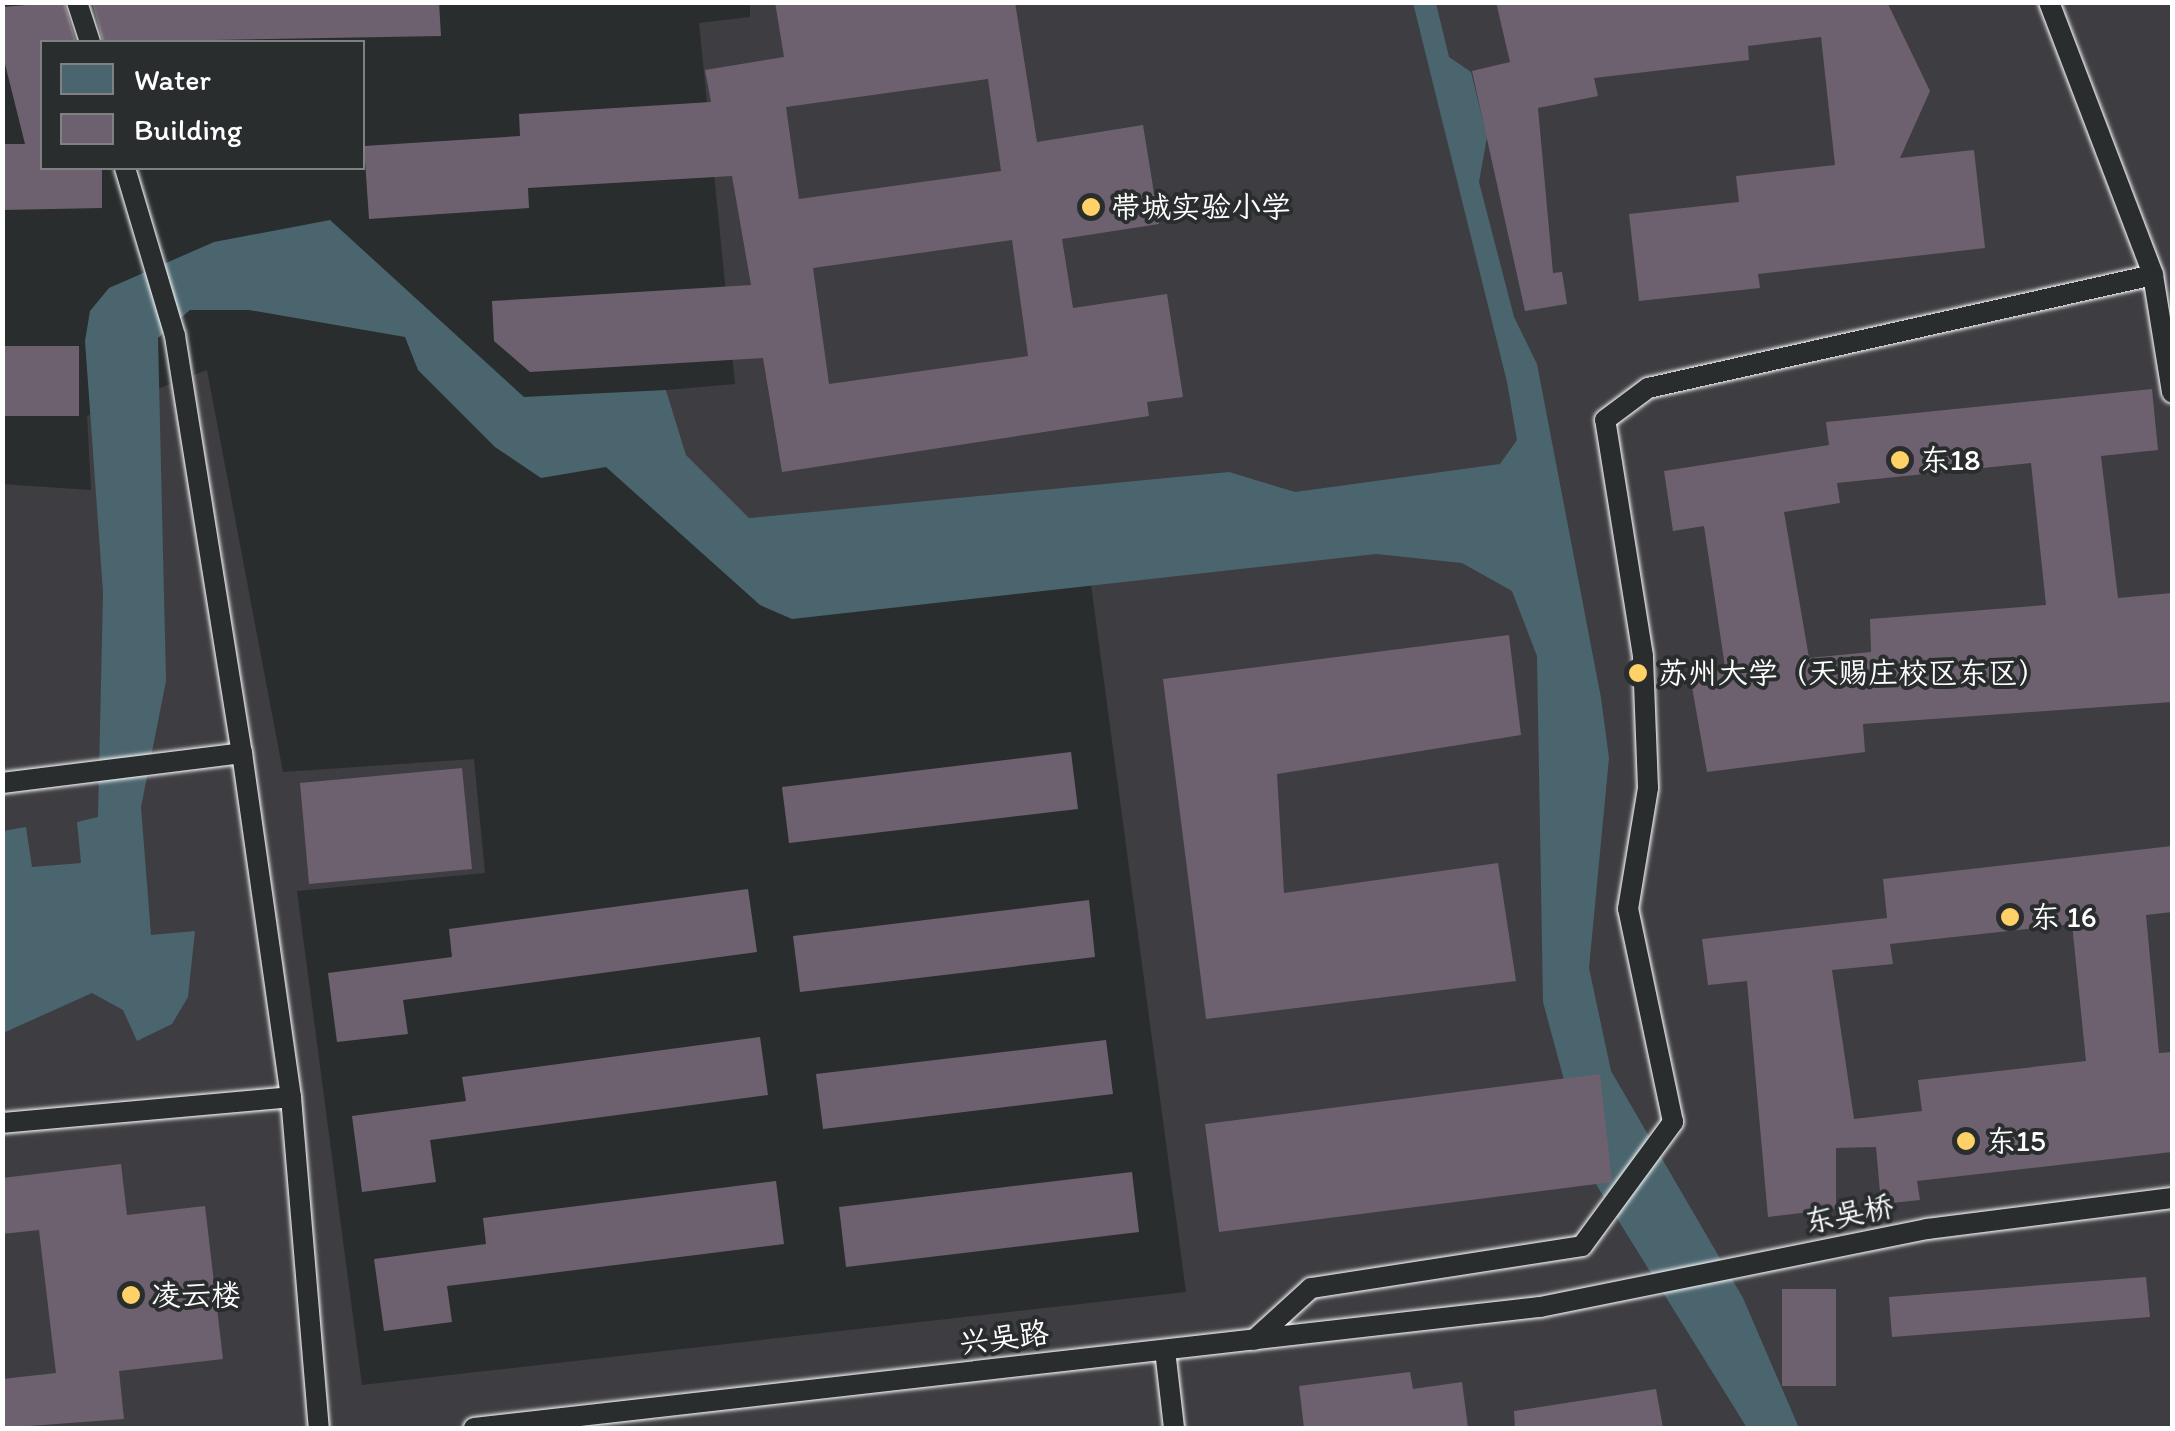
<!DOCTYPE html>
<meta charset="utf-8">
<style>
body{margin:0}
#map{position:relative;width:2175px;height:1431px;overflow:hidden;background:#2a2d2e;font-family:Itim,"LXGW WenKai TC",sans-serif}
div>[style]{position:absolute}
.built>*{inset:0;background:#3e3d42}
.water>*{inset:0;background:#4a656e}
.building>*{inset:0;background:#6e616f}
.roads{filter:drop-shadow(0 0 2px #fff) drop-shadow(0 0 2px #fff)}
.service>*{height:20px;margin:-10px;padding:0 10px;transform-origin:10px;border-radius:10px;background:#2a2d2e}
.dots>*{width:28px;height:28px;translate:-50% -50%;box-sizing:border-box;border:5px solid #2a2d2e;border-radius:50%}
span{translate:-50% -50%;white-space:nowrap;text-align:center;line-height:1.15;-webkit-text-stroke:8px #2a2d2e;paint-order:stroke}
.poi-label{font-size:30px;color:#fff}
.left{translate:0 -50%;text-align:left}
.street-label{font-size:30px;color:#fff}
.frame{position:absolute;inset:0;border:5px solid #fff;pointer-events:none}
.legend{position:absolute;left:40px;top:40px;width:325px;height:130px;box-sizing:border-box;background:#2a2d2e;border:2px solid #7f8182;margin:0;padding:12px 18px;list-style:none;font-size:30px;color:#fff}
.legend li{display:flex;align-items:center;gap:20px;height:50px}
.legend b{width:50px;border:2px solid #7f8182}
</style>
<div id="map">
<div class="built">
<i style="clip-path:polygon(750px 2px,1413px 2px,1420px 31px,1441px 25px,1436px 2px,2172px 3px,2172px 1428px,3px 1428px,2px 484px,91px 490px,87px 416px,207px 370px,283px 772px,474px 759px,485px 873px,297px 891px,362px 1385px,1186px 1292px,1078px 488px,748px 518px,686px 455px,666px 390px,735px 384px,699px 23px,750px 17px)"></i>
</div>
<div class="water">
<i style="clip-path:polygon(1413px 3px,1436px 3px,1449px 57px,1471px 72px,1487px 137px,1479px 182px,1514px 317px,1537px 364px,1601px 698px,1609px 758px,1589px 968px,1611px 1071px,1743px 1298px,1799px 1428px,1747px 1428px,1589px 1173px,1543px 1002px,1537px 656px,1512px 591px,1462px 563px,1376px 554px,792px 619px,760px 605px,606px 467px,541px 478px,495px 447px,418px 370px,405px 337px,249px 310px,190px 310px,158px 338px,166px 681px,141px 807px,151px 935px,195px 931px,188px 997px,172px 1024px,137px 1041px,123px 1010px,92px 993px,3px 1033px,3px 831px,26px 827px,32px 867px,81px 863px,77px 822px,98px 817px,103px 592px,85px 341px,90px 311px,109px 288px,214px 242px,330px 220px,524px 397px,666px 390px,686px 455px,749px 518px,1229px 472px,1295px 492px,1500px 464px,1517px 440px,1507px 382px)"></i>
</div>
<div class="building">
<i style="clip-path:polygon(64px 2px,76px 42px,42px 42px,42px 168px,102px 168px,102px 208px,2px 210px,2px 144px,25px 144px,2px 52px,2px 7px)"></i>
<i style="clip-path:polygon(92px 2px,439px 2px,441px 36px,103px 42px)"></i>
<i style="clip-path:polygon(evenodd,775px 2px,1015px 2px,1037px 142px,1143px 125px,1159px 224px,1062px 239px,1073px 308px,1167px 294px,1183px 397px,1147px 402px,1149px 416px,782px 472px,763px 358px,530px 372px,494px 341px,492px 301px,751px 285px,732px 176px,528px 188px,529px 208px,369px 219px,364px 146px,520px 136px,519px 114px,711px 102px,705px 70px,784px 57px,775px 2px,988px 79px,1001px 171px,799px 199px,786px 107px,988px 79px,775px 2px,1012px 240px,1028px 356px,829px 384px,813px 268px,1012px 240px)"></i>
<i style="clip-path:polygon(1496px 2px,1887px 2px,1930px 91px,1900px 158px,1974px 150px,1985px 248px,1758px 274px,1760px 288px,1639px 301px,1629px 214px,1739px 202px,1736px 176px,1835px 165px,1821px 37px,1748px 46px,1749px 60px,1594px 78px,1598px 96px,1538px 108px,1553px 273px,1562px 272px,1567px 304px,1525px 311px,1472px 71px,1510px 62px)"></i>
<i style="clip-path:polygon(2px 346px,79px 346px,79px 416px,2px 416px)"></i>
<i style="clip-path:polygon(evenodd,2152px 389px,2158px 450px,2101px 456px,2118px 598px,2172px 593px,2172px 702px,1863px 724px,1865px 752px,1707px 772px,1689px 670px,1725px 667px,1704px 526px,1673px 531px,1664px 471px,1829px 445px,1826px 422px,2152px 389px,2031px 463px,2046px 605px,1870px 619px,1871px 652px,1809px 658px,1784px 512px,1840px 503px,1837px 483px,2031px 463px)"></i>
<i style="clip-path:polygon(1509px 635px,1521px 735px,1277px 774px,1284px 893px,1498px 863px,1516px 981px,1206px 1019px,1163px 679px)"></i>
<i style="clip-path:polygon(1071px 752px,1078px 809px,789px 843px,782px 787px)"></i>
<i style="clip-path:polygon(462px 768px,472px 869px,309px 884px,300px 783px)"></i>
<i style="clip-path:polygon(evenodd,2172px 846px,2172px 912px,2146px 915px,2159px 1053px,2172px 1052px,2172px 1152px,1917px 1181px,1920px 1200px,1881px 1204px,1876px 1147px,1836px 1148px,1836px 1209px,1768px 1217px,1747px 981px,1708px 985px,1702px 939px,1887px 918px,1883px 879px,2172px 846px,2072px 924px,2086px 1061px,1918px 1080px,1922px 1111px,1854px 1119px,1832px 970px,1893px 964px,1890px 944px,2072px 924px)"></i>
<i style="clip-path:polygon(748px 889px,757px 952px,403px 1000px,408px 1034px,337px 1042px,328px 973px,452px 957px,449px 929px)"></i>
<i style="clip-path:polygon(1089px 900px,1095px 957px,800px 992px,793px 936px)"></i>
<i style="clip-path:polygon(760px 1037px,768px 1095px,430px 1140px,436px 1182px,362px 1192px,352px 1116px,466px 1101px,462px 1077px)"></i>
<i style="clip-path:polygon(1106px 1040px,1113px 1094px,823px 1129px,816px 1074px)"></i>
<i style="clip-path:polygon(1600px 1074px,1612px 1182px,1219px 1232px,1205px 1124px)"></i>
<i style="clip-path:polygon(121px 1164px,127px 1215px,205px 1206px,223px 1359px,119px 1371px,124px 1419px,2px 1428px,2px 1379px,56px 1373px,39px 1230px,2px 1234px,2px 1178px)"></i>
<i style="clip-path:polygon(1132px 1172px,1139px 1232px,846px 1267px,839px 1207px)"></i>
<i style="clip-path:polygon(776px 1181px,784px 1244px,447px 1286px,452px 1322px,384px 1331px,374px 1259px,486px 1244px,483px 1218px)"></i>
<i style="clip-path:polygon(2146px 1277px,2150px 1317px,1892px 1337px,1889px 1297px)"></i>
<i style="clip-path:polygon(1782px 1289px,1836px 1289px,1836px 1386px,1782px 1386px)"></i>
<i style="clip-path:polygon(1410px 1372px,1413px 1389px,1462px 1382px,1468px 1428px,1304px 1428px,1299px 1386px)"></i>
<i style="clip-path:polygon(1656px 1389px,1663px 1428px,1515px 1428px,1514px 1411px)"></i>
</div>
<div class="roads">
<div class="service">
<i style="left:77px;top:2px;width:42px;rotate:72deg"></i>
<i style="left:2049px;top:2px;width:292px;rotate:69.1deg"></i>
<i style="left:2153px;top:275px;width:119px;rotate:80.8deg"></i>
<i style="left:125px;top:168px;width:175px;rotate:73.4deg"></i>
<i style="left:175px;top:336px;width:422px;rotate:80.9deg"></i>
<i style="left:242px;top:753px;width:347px;rotate:81.9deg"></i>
<i style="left:291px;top:1097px;width:332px;rotate:85.2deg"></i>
<i style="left:2px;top:783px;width:242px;rotate:-7.1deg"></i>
<i style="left:2px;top:1123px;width:290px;rotate:-5.1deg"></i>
<i style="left:1254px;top:1340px;width:77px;rotate:-42.4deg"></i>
<i style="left:1311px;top:1288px;width:274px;rotate:-8.8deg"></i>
<i style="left:1582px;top:1246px;width:154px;rotate:-53.7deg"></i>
<i style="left:1673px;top:1122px;width:218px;rotate:-101.9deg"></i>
<i style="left:1628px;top:909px;width:123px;rotate:-80.6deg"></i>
<i style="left:1648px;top:788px;width:132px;rotate:-92.2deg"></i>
<i style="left:1643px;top:656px;width:239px;rotate:-99.1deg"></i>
<i style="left:1605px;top:420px;width:54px;rotate:-36.7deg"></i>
<i style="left:1648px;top:388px;width:517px;rotate:-12.61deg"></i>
<i style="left:1165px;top:1350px;width:79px;rotate:83.4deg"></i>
<i style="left:474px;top:1428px;width:1073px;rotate:-6.48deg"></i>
<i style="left:1540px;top:1307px;width:395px;rotate:-11.4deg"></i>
<i style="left:1927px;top:1229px;width:247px;rotate:-7.2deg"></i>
</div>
</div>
<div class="dots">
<i style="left:1091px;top:207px;background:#ffd166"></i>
<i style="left:1900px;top:460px;background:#ffd166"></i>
<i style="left:1638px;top:673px;background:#ffd166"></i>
<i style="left:2010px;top:917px;background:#ffd166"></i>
<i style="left:1966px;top:1141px;background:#ffd166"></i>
<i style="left:131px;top:1295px;background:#ffd166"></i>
</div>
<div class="poi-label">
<span class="left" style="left:1111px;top:207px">带城实验小学</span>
<span class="left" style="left:1920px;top:460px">东18</span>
<span class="left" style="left:1658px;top:673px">苏州大学（天赐庄校区东区）</span>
<span class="left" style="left:2030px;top:917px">东 16</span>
<span class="left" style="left:1986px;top:1141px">东15</span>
<span class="left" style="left:151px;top:1295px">凌云楼</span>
</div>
<div class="street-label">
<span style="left:1849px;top:1214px;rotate:-11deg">东吴桥</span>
<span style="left:1004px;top:1338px;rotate:-7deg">兴吴路</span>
</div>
<div class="frame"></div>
<ul class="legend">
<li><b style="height:28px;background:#4a656e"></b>Water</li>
<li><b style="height:28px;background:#6e616f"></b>Building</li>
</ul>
</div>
